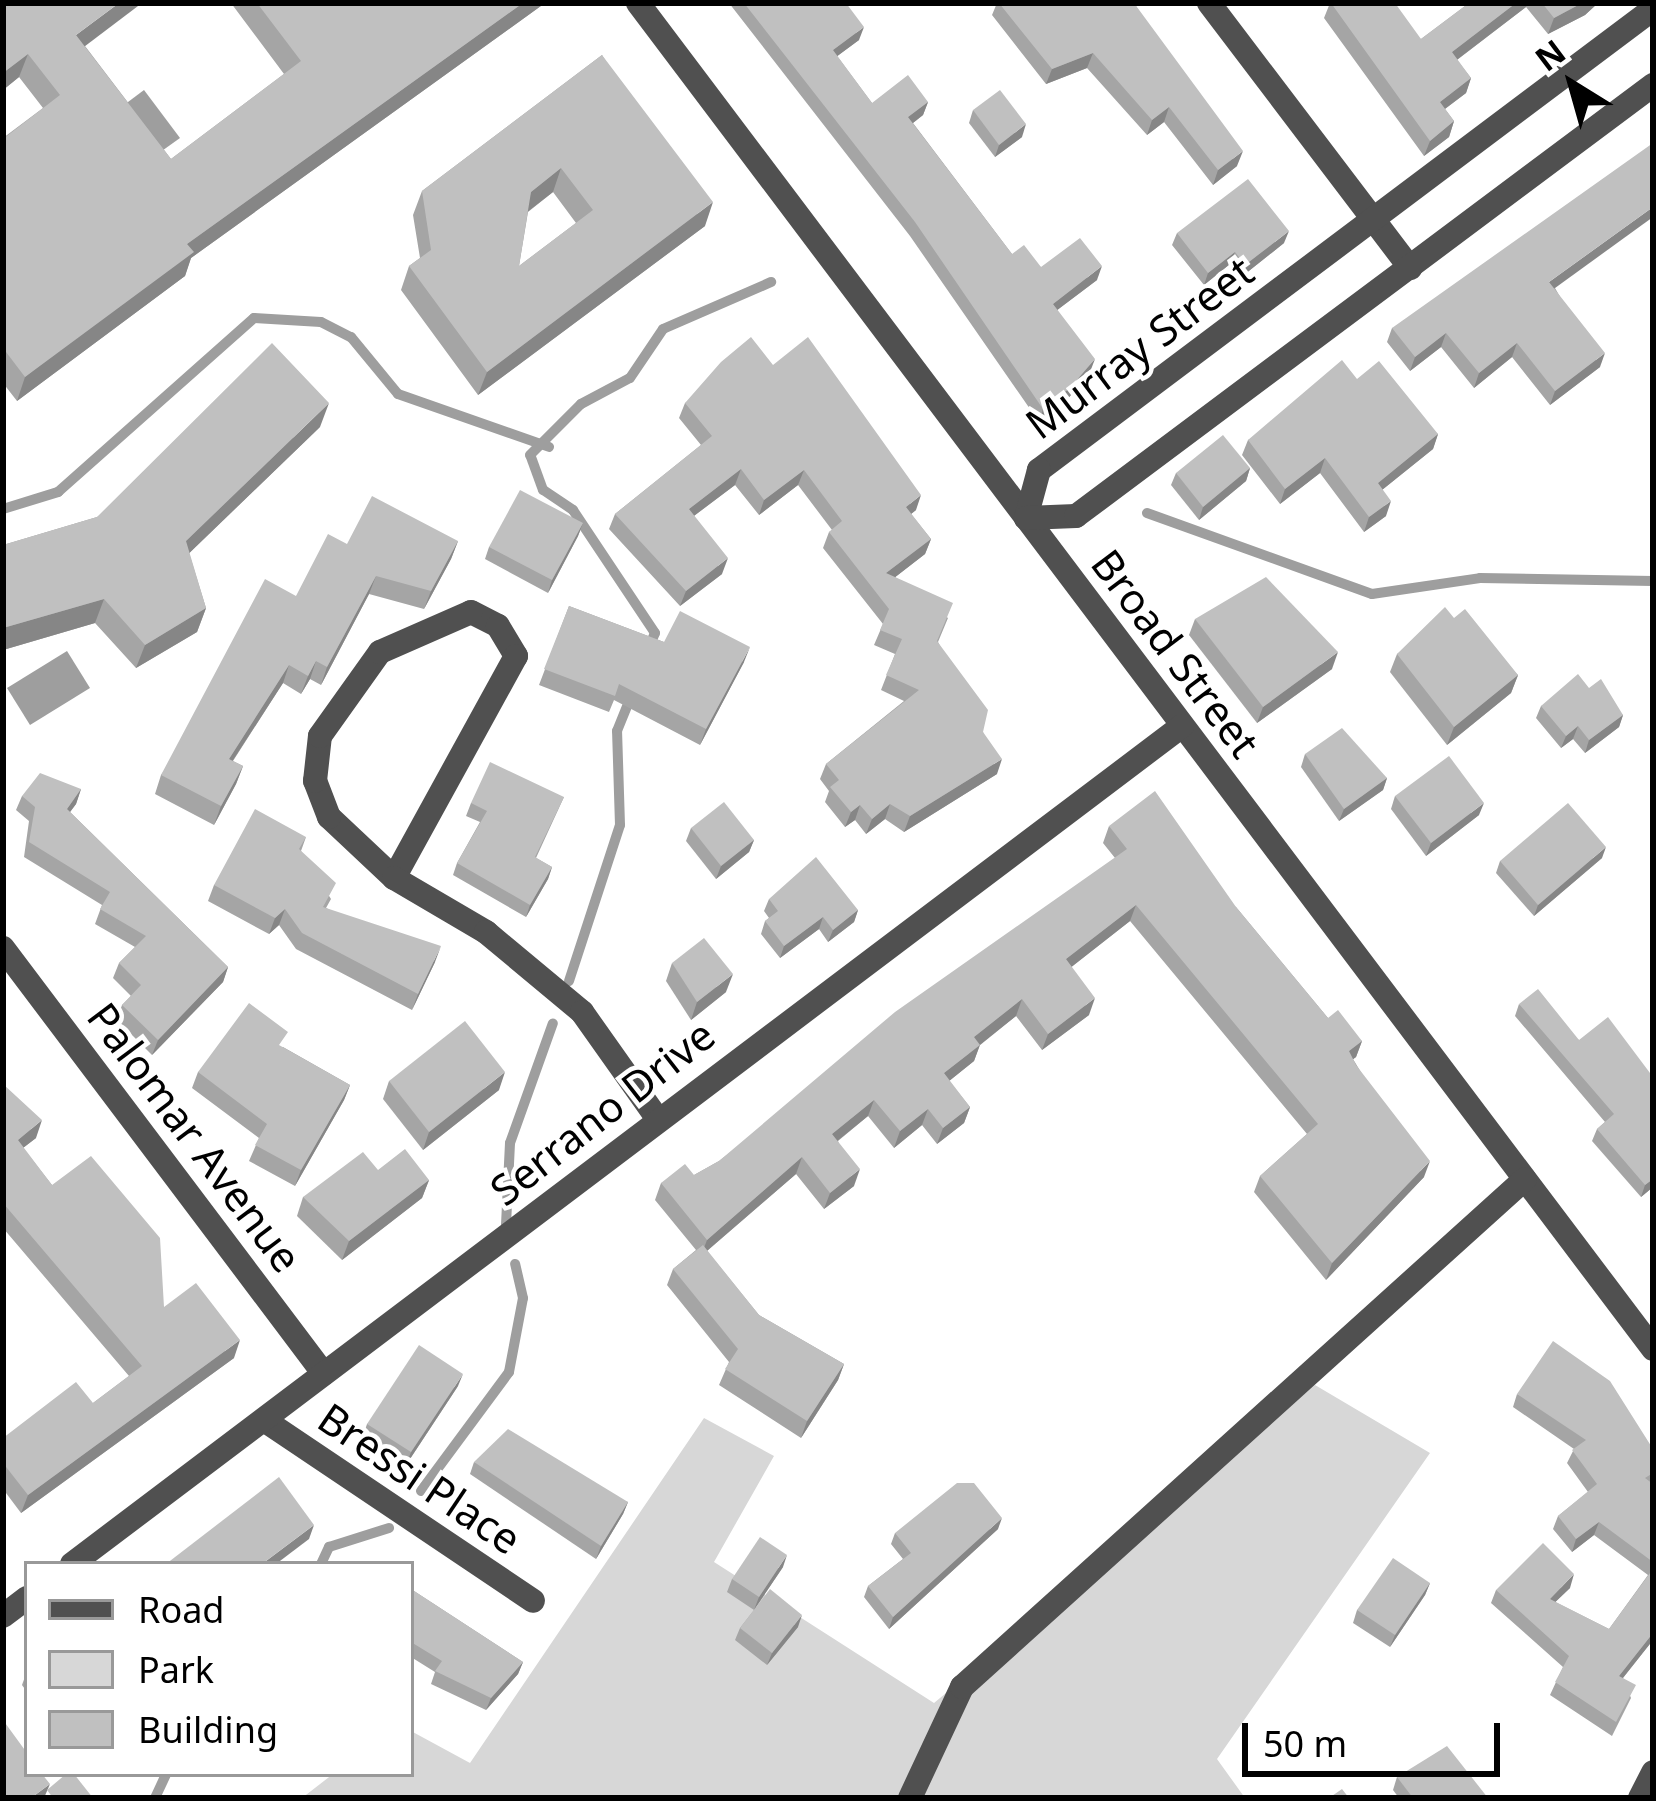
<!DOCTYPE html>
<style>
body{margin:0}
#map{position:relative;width:1656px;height:1801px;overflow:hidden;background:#fff;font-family:"Noto Sans",sans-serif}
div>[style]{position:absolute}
.green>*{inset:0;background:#d7d7d7}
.water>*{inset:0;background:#9e9e9e}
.stream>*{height:10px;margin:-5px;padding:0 5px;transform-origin:5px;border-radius:5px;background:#9e9e9e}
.street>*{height:24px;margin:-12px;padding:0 12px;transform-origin:12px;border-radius:12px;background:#505050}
.wall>*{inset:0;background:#a5a5a5}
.shaded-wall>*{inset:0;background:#868686}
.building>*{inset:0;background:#c0c0c0}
span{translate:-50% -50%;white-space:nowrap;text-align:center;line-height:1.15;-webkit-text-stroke:9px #fff;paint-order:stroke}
.street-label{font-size:42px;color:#000}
.frame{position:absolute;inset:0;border:6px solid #000;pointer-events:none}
.legend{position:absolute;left:24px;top:1561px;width:390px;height:216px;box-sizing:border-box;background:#fff;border:3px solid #999;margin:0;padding:15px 21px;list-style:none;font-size:36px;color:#000}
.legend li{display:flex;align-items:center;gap:24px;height:60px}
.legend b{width:60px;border:3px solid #999}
.north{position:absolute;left:1512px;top:24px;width:120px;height:120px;-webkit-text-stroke:9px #fff;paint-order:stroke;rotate:323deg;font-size:33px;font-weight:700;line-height:48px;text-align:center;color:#000}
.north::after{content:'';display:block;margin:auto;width:42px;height:54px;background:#000;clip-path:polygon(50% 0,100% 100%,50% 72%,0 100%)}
.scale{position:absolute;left:1242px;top:1723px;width:258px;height:54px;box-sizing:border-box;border:6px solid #000;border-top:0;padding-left:15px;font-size:36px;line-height:42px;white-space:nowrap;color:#000;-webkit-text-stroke:9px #fff;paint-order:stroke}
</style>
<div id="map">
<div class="green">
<i style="clip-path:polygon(1315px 1385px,1430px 1453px,1217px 1759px,1245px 1798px,302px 1798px,333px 1774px,411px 1774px,411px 1731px,470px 1763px,704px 1418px,774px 1456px,714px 1562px,934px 1703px)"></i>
</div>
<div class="water">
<i style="clip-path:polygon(144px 90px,180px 138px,159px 153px,124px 105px)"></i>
<i style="clip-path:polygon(67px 651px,90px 688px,30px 725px,7px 688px)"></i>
</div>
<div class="stream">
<i style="left:3px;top:509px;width:58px;rotate:-17.2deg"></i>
<i style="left:58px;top:492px;width:262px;rotate:-41.6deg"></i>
<i style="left:254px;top:318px;width:67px;rotate:3.4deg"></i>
<i style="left:321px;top:322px;width:34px;rotate:27deg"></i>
<i style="left:351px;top:337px;width:74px;rotate:50.5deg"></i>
<i style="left:398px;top:394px;width:160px;rotate:19.3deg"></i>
<i style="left:1147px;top:513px;width:239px;rotate:19.8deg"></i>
<i style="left:1372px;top:594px;width:109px;rotate:-8.4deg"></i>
<i style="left:1480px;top:578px;width:173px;rotate:1deg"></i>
<i style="left:649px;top:647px;width:15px;rotate:-67deg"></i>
<i style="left:655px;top:633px;width:148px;rotate:-123.7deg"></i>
<i style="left:573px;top:510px;width:36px;rotate:-146deg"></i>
<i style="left:543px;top:490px;width:37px;rotate:-110deg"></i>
<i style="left:530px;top:455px;width:72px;rotate:-45deg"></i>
<i style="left:581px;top:404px;width:55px;rotate:-28deg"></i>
<i style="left:630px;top:378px;width:59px;rotate:-56deg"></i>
<i style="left:663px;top:329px;width:118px;rotate:-23.5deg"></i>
<i style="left:569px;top:981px;width:164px;rotate:-71.9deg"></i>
<i style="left:620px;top:825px;width:94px;rotate:-91.8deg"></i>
<i style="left:617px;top:731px;width:35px;rotate:-68deg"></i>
<i style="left:506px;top:1225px;width:82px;rotate:-87.2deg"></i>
<i style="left:510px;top:1143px;width:127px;rotate:-70.3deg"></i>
<i style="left:421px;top:1491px;width:148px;rotate:-53.5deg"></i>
<i style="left:509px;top:1372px;width:75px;rotate:-79.3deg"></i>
<i style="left:523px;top:1298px;width:35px;rotate:-103deg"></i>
<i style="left:321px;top:1564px;width:19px;rotate:-65deg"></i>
<i style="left:329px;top:1547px;width:63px;rotate:-17.6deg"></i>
<i style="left:155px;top:1798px;width:26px;rotate:-65deg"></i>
</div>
<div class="street">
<i style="left:638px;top:3px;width:1686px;rotate:52.98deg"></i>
<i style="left:1209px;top:3px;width:333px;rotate:52.8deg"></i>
<i style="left:1653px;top:9px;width:768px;rotate:143.1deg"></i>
<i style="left:1039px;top:470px;width:50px;rotate:105.2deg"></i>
<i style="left:1026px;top:518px;width:50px;rotate:-2.3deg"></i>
<i style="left:1076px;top:516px;width:720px;rotate:-36.76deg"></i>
<i style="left:471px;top:612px;width:30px;rotate:27deg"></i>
<i style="left:498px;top:626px;width:35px;rotate:59deg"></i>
<i style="left:516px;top:656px;width:253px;rotate:118.8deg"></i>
<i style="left:394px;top:878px;width:89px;rotate:-136.8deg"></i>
<i style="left:329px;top:817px;width:39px;rotate:-111deg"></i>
<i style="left:315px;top:781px;width:45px;rotate:-83.7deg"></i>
<i style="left:320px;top:736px;width:103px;rotate:-54.5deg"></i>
<i style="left:380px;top:652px;width:99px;rotate:-23.7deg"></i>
<i style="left:394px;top:878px;width:107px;rotate:30.4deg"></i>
<i style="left:486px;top:932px;width:125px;rotate:39.8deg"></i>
<i style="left:582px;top:1012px;width:126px;rotate:54.7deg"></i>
<i style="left:3px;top:948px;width:533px;rotate:53deg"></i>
<i style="left:264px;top:1420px;width:324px;rotate:33.9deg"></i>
<i style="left:72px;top:1564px;width:1391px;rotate:-37.05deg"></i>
<i style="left:3px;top:1616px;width:30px;rotate:-37deg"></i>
<i style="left:910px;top:1798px;width:123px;rotate:-64.9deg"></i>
<i style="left:962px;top:1687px;width:758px;rotate:-42.06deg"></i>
<i style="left:1640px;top:1798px;width:29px;rotate:-63deg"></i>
</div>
<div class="wall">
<i style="clip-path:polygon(3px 3px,85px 46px,171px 159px,284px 74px,231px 3px,545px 3px,191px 258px,185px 276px,17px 401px,3px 383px,3px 138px,43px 108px,19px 77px,3px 90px)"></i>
<i style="clip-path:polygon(729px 3px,846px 3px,859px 40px,837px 56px,872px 103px,928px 102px,923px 115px,913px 123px,1012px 254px,1041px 267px,1097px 280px,1057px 310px,1090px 372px,1066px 401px,1039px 422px,910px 236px)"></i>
<i style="clip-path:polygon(997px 3px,1134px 3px,1237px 166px,1213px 185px,1164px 122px,1147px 135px,1087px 68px,1046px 84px,992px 15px)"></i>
<i style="clip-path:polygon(1330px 3px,1421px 39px,1469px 3px,1598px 3px,1585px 15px,1548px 34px,1526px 7px,1457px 60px,1471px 78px,1466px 93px,1445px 109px,1454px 121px,1449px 137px,1424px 156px,1324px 18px)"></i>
<i style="clip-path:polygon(evenodd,602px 55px,705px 226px,478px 395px,401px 290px,409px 266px,420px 258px,413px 215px,422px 191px,602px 55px,553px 192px,576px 223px,519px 266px,528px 212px,553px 192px)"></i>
<i style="clip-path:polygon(973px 110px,1022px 137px,995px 157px,969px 123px)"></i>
<i style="clip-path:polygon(1177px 233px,1284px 243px,1240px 278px,1230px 264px,1204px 285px,1172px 245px)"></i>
<i style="clip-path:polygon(1555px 288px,1600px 367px,1550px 405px,1512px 357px,1474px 388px,1441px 347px,1410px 371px,1387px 342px,1392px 328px)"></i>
<i style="clip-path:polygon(773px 365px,916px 510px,911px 514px,931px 539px,925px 554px,895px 577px,948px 618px,938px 642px,983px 732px,997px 774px,904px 832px,885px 819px,866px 834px,855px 820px,845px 827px,825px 802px,829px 791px,820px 779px,826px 764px,904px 701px,881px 690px,895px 654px,874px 645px,883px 624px,823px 548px,829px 532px,832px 530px,798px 485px,759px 515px,735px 485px,694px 516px,722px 574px,680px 606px,609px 529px,615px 514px,701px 445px,679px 418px,685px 403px)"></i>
<i style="clip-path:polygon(1357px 379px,1438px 434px,1433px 449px,1382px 490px,1386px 516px,1364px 532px,1320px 473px,1280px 504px,1242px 455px,1248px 440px)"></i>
<i style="clip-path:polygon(320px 427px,189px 553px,206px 608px,197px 632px,136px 668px,95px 623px,3px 650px,3px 545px,97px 517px)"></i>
<i style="clip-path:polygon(1250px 468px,1246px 481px,1199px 520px,1171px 485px,1176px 473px)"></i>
<i style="clip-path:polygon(583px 523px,578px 536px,548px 593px,485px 559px,489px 547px)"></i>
<i style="clip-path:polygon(458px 541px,451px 559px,424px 609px,369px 594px,321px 685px,310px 679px,301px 694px,283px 683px,233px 761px,243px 766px,236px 784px,214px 825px,155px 794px,161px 775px,296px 596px)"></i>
<i style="clip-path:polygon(569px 606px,664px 642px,744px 662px,700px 745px,614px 700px,609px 712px,539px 685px)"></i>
<i style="clip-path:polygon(1454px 618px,1518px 675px,1511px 693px,1447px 745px,1390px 672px,1397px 654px)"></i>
<i style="clip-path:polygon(1195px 619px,1332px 669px,1257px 723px,1189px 635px)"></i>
<i style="clip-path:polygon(1589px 688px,1623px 715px,1619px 727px,1585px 753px,1573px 739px,1561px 748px,1536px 718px,1541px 706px)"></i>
<i style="clip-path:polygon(1305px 754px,1387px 778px,1383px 790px,1339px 821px,1301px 767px)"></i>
<i style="clip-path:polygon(81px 789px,76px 804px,70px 812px,228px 967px,223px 982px,152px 1055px,117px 1020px,122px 1005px,131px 996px,113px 978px,119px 963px,135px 947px,95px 924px,102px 905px,24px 857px,29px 821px,16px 810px,22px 796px)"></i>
<i style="clip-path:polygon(1395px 796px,1479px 815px,1426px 856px,1391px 809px)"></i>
<i style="clip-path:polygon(564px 797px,536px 858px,552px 867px,548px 879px,526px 917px,453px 875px,457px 863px,480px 822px,466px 816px,471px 803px)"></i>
<i style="clip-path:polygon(1109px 826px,1236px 907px,1328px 1018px,1362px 1041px,1356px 1057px,1353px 1059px,1424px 1177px,1326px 1280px,1254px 1192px,1260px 1176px,1307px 1134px,1130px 921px,1071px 967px,1089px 1015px,1042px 1050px,1016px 1016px,980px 1044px,974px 1061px,949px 1081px,970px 1107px,964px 1123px,937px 1144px,922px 1125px,894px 1148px,868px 1116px,838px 1141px,854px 1186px,824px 1209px,796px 1174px,707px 1251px,759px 1315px,844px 1364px,838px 1380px,801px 1438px,719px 1385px,729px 1362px,667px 1285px,673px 1269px,696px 1250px,655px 1200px,661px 1183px,694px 1175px,719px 1161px,1115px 858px,1103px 843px)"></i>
<i style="clip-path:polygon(691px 828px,754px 840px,749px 852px,716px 879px,686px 841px)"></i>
<i style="clip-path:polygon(306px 837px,301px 851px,331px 899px,326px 908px,435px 962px,412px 1010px,296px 949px,279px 925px,269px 934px,208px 901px,214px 885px)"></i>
<i style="clip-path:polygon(1602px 858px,1534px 916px,1496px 873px,1500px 861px)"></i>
<i style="clip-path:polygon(769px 899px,858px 910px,854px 922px,828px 942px,819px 929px,780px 958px,761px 934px,765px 921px,769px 918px,764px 911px)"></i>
<i style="clip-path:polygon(672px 963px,726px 992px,691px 1020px,666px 981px)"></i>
<i style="clip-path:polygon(1519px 1004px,1579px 1040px,1653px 1077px,1653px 1187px,1641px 1197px,1592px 1141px,1597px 1129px,1605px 1122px,1515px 1016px)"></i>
<i style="clip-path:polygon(283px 1047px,350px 1085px,344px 1100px,295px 1186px,249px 1161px,259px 1138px,192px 1088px,198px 1072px)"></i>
<i style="clip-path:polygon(389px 1081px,499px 1090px,423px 1150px,383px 1099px)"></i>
<i style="clip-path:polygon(3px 1084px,36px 1138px,23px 1148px,52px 1185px,164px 1307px,234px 1358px,21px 1513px,3px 1489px,3px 1438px,93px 1403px,129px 1376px,3px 1228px)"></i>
<i style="clip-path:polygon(429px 1180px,422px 1198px,342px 1260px,297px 1216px,303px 1197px)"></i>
<i style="clip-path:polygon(458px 1386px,406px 1465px,363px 1436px,367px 1424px)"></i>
<i style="clip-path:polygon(1517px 1394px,1653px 1449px,1653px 1640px,1623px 1678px,1631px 1698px,1612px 1736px,1550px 1695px,1563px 1667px,1491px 1603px,1496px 1590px,1570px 1588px,1555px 1602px,1609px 1629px,1648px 1575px,1594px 1535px,1572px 1552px,1553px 1529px,1558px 1516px,1588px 1492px,1567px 1463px,1574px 1449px,1513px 1407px)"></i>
<i style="clip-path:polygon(474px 1462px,628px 1502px,623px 1514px,596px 1559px,470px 1474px)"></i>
<i style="clip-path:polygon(998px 1529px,889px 1629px,864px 1597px,868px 1586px,903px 1559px,891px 1544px,895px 1533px)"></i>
<i style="clip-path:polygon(783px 1567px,756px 1607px,798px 1627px,767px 1665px,735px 1640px,740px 1628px,754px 1610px,727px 1592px,732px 1579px)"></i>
<i style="clip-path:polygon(1430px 1583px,1425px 1595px,1390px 1647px,1353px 1623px,1357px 1610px)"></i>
<i style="clip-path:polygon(411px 1589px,523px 1662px,518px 1674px,486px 1710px,431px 1684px,435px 1672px,411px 1657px)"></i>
<i style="clip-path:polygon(27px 1671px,27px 1692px,22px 1685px)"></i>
<i style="clip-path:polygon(1397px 1777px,1488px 1798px,1399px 1798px,1393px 1790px)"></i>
</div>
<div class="shaded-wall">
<i style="clip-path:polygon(119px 3px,142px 3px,68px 59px,76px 35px)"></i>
<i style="clip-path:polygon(523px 3px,545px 3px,191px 258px,185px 276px,17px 401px,25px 377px,187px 244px)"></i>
<i style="clip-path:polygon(1516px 3px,1528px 3px,1526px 7px,1446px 68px,1452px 52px)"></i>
<i style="clip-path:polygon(1582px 3px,1598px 3px,1585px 15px,1548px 34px,1554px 18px)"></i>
<i style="clip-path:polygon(864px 27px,859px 40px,828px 63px,833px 50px)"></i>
<i style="clip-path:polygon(1093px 53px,1087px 68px,1046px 84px,1052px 69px)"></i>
<i style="clip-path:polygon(28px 54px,19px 77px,3px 90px,3px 73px)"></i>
<i style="clip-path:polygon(1471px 78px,1466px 93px,1434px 117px,1440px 102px)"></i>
<i style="clip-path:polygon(928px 102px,923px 115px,904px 130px,908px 117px)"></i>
<i style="clip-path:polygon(1169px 107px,1164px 122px,1147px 135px,1152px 120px)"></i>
<i style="clip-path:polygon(1454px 121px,1449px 137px,1424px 156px,1430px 141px)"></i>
<i style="clip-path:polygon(1026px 124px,1022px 137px,995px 157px,999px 145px)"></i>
<i style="clip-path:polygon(1243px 151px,1237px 166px,1213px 185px,1218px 170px)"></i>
<i style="clip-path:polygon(561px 168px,553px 192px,522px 216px,531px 192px)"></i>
<i style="clip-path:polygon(713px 202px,705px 226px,478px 395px,487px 372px)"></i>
<i style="clip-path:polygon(1653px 207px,1653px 217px,1544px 296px,1549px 282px)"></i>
<i style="clip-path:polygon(1289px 231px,1284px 243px,1240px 278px,1245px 265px)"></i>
<i style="clip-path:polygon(1235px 252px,1230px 264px,1204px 285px,1208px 273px)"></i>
<i style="clip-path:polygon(1102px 266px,1097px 280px,1048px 317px,1053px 304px)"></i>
<i style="clip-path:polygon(1446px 333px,1441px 347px,1410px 371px,1415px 357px)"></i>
<i style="clip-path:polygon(1517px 343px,1512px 357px,1474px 388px,1479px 373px)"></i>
<i style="clip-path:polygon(1605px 353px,1600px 367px,1550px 405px,1555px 391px)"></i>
<i style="clip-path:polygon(1095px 359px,1090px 372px,1066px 401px,1039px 422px,1043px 409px)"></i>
<i style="clip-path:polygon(329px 403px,320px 427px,177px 565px,186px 541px)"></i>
<i style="clip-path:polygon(1438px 434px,1433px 449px,1372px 498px,1378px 483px)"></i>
<i style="clip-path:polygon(1325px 458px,1320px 473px,1280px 504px,1285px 489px)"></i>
<i style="clip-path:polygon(1250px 468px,1246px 481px,1199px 520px,1203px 507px)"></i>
<i style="clip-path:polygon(741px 469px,735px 485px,683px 524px,689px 509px)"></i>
<i style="clip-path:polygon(804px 470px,798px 485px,759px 515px,764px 500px)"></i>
<i style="clip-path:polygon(921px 495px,916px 510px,901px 522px,906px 507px)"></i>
<i style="clip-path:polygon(1391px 501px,1386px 516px,1364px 532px,1369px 517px)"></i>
<i style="clip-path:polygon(583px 523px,578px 536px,548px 593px,552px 580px)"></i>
<i style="clip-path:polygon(931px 539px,925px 554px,880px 589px,886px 573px)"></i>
<i style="clip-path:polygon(458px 541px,451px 559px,424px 609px,431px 591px)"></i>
<i style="clip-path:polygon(728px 558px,722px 574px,680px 606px,686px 591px)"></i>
<i style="clip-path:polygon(376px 576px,369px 594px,321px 685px,327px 667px)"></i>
<i style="clip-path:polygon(104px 599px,95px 623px,3px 650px,3px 628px)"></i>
<i style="clip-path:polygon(206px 608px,197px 632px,136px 668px,145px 645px)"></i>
<i style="clip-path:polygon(750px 647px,744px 662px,700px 745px,706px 729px)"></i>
<i style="clip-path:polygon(1338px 652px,1332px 669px,1257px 723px,1263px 707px)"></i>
<i style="clip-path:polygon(316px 661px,310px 679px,301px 694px,308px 676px)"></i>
<i style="clip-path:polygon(289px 665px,283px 683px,222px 777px,229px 759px)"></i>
<i style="clip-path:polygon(1518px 675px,1511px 693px,1447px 745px,1454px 727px)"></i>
<i style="clip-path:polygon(1623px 715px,1619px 727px,1585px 753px,1589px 740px)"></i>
<i style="clip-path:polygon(1578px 726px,1573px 739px,1561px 748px,1566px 736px)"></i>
<i style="clip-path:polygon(1002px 759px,997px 774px,904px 832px,910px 816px)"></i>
<i style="clip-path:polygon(243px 766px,236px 784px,214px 825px,221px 806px)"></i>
<i style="clip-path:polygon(1387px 778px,1383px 790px,1339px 821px,1344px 809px)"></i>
<i style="clip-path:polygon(81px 789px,76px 804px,61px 824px,67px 809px)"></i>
<i style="clip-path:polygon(1484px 803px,1479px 815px,1426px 856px,1431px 843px)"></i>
<i style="clip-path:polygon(890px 804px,885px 819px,866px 834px,872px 819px)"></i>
<i style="clip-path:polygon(860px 805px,855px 820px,845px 827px,851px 812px)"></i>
<i style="clip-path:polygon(754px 840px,749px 852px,716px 879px,721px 866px)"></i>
<i style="clip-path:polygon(1606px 847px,1602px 858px,1534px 916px,1538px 905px)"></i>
<i style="clip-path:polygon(552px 867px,548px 879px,526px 917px,530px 905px)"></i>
<i style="clip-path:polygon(1136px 905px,1130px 921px,1060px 976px,1066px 959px)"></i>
<i style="clip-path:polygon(285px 909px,279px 925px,269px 934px,275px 918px)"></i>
<i style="clip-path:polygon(858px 910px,854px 922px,828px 942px,833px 930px)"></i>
<i style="clip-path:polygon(823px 917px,819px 929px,780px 958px,784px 946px)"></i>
<i style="clip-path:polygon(441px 946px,435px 962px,412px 1010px,418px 994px)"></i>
<i style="clip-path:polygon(228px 967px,223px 982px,152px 1055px,158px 1040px)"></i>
<i style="clip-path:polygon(733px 974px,726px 992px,691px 1020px,697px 1002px)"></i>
<i style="clip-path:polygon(1095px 998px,1089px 1015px,1042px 1050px,1048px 1034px)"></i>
<i style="clip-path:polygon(1022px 999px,1016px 1016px,969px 1054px,974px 1037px)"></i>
<i style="clip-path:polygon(1362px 1041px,1356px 1057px,1343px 1067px,1349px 1051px)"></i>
<i style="clip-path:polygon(980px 1045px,974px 1061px,938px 1090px,944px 1073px)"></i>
<i style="clip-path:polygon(505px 1072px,499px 1090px,423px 1150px,429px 1132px)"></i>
<i style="clip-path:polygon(350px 1085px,344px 1100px,295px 1186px,301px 1170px)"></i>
<i style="clip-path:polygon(874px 1100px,868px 1116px,826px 1150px,832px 1134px)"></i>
<i style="clip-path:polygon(970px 1107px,964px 1123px,937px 1144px,943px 1128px)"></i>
<i style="clip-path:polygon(928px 1109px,922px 1125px,894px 1148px,900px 1131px)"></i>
<i style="clip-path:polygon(42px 1120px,36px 1138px,11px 1157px,18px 1140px)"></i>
<i style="clip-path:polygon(802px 1157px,796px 1174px,701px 1256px,707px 1240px)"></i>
<i style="clip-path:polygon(1430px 1161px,1424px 1177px,1326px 1280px,1332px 1263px)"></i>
<i style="clip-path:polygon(860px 1169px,854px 1186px,824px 1209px,830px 1193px)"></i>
<i style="clip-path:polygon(1653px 1179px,1653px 1187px,1641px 1197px,1645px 1185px)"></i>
<i style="clip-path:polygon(429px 1180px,422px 1198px,342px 1260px,349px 1241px)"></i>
<i style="clip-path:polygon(240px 1340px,234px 1358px,21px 1513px,28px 1495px)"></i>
<i style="clip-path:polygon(844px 1364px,838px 1380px,801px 1438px,807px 1421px)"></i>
<i style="clip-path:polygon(463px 1374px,458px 1386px,406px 1465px,411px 1452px)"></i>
<i style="clip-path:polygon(628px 1502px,623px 1514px,596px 1559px,601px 1546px)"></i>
<i style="clip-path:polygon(1002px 1518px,998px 1529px,889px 1629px,893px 1617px)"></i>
<i style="clip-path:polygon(1599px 1522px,1594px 1535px,1572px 1552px,1576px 1539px)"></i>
<i style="clip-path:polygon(314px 1525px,309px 1539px,276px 1564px,262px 1564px)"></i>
<i style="clip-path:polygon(787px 1555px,783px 1567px,754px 1610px,759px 1597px)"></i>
<i style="clip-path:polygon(1574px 1574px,1570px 1588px,1545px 1612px,1550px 1599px)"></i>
<i style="clip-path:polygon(1430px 1583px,1425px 1595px,1390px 1647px,1395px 1635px)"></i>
<i style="clip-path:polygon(802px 1615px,798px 1627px,767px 1665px,772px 1653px)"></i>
<i style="clip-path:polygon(1653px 1633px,1653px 1640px,1614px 1689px,1619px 1676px)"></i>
<i style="clip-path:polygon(523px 1662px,518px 1674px,486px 1710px,491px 1698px)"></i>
<i style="clip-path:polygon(50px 1784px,44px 1798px,31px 1798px)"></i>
</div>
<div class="building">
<i style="clip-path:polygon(3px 3px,119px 3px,76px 35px,171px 159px,301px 61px,257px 3px,523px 3px,187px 244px,194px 252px,25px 377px,3px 348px,3px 139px,60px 95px,28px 54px,3px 73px)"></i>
<i style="clip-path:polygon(744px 3px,846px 3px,864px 27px,833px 50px,872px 103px,908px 75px,928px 102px,908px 117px,1012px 254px,1024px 245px,1041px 267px,1080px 238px,1102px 266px,1053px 304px,1095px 359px,1070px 388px,1043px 409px,915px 222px)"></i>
<i style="clip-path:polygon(999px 3px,1134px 3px,1243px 151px,1218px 170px,1169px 107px,1152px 120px,1093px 53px,1052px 69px)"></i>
<i style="clip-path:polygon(1331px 3px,1395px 3px,1421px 39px,1469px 3px,1516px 3px,1452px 52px,1471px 78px,1440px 102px,1454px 121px,1430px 141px)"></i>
<i style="clip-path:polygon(1542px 3px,1582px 3px,1554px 18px)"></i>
<i style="clip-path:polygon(evenodd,602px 55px,713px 202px,487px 372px,409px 266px,431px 250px,422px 191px,602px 55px,561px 168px,593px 210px,519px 266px,531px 192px,561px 168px)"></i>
<i style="clip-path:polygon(1000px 90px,1026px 124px,999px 145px,973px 110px)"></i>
<i style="clip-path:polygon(1653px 143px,1653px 207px,1549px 282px,1605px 353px,1555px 391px,1517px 343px,1479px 373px,1446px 333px,1415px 357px,1392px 328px)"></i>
<i style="clip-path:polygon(1248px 179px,1289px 231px,1245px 265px,1235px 252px,1208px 273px,1177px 233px)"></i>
<i style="clip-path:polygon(751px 337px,773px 365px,808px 337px,921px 495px,906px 507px,931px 539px,886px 573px,953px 603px,937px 641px,988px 710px,983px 732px,1002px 759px,910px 816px,890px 804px,872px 819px,860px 805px,851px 812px,830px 787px,839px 780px,826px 764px,919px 690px,886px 675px,902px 639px,880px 630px,889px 609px,829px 532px,842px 521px,804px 470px,764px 500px,741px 469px,689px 509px,728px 558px,686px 591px,615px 514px,712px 436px,685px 403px,721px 362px)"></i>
<i style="clip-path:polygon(272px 343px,329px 403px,186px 541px,206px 608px,145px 645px,104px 599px,3px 628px,3px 545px,97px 517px)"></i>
<i style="clip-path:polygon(1342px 360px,1357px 379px,1379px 361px,1438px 434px,1378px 483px,1391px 501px,1369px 517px,1325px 458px,1285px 489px,1248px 440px)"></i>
<i style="clip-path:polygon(1223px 435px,1250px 468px,1203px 507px,1176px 473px)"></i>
<i style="clip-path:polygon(520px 490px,583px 523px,552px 580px,489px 547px)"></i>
<i style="clip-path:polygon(372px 496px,458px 541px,431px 591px,376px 576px,327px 667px,316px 661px,308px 676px,289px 665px,229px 759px,243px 766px,221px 806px,161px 775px,265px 579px,296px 596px,328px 534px,347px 544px)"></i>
<i style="clip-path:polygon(1266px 577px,1338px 652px,1263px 707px,1195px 619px)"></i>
<i style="clip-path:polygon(569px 606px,664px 642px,680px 611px,750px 647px,706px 729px,619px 684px,615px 696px,544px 669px)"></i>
<i style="clip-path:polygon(1445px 607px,1454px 618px,1465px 609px,1518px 675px,1454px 727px,1397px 654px)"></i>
<i style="clip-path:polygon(1578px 674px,1589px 688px,1601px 679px,1623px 715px,1589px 740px,1578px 726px,1566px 736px,1541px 706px)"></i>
<i style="clip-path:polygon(1342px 728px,1387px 778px,1344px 809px,1305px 754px)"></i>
<i style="clip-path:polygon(1449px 756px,1484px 803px,1431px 843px,1395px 796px)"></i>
<i style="clip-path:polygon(490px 762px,564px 797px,535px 857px,552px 867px,530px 905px,457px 863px,487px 811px,471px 803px)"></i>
<i style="clip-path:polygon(40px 773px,81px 789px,67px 809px,228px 967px,158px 1040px,122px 1005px,141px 985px,119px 963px,146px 936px,100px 909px,110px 892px,29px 842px,35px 807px,22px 796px)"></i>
<i style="clip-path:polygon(1155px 791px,1236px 907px,1328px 1018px,1338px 1010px,1362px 1041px,1349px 1051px,1356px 1065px,1430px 1161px,1332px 1263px,1260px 1176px,1318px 1124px,1136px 905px,1066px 959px,1095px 998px,1048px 1034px,1022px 999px,974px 1037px,980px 1045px,944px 1073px,970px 1107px,943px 1128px,928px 1109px,900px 1131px,874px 1100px,832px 1134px,860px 1169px,830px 1193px,802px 1157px,707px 1240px,661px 1183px,685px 1164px,694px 1175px,719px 1161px,895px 1012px,1127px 849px,1109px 826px)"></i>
<i style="clip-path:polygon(724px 802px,754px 840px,721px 866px,691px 828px)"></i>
<i style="clip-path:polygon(1568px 803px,1606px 847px,1538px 905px,1500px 861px)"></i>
<i style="clip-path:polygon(255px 809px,306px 837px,299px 849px,336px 883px,323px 907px,441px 946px,418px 994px,302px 933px,285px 909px,275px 918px,214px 885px)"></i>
<i style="clip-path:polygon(816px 857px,858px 910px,833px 930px,823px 917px,784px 946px,765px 921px,778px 911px,769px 899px)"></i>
<i style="clip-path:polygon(704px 938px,733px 974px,697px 1002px,672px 963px)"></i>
<i style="clip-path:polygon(1538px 989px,1579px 1040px,1608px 1017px,1653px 1077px,1653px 1179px,1645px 1185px,1597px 1129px,1614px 1114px,1519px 1004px)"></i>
<i style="clip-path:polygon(249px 1003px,288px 1032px,279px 1045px,350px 1085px,301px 1170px,255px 1145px,267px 1124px,198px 1072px)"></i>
<i style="clip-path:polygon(465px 1021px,505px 1072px,429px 1132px,389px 1081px)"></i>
<i style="clip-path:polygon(3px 1084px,42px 1120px,18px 1140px,52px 1185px,91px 1156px,160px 1238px,164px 1307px,196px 1283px,240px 1340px,28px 1495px,3px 1463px,3px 1438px,76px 1382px,93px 1403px,142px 1366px,3px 1203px)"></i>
<i style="clip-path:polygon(405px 1149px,429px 1180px,349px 1241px,303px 1197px,363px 1152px,378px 1170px)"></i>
<i style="clip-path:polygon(703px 1245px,759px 1315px,844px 1364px,807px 1421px,725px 1369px,738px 1349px,673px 1269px)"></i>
<i style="clip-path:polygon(1553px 1341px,1610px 1381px,1653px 1449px,1653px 1473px,1645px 1478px,1653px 1484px,1653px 1562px,1599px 1522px,1576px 1539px,1558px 1516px,1597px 1484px,1572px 1450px,1586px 1440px,1517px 1394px)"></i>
<i style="clip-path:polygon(419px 1345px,463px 1374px,411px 1452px,367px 1424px)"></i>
<i style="clip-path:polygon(508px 1429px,628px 1502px,601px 1546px,474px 1462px)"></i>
<i style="clip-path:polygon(279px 1477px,314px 1525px,262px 1564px,166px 1564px)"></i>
<i style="clip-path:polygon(957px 1483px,974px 1483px,1002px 1518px,893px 1617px,868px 1586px,911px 1553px,895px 1533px)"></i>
<i style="clip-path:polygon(760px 1537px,787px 1555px,759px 1597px,732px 1579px)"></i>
<i style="clip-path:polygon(1543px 1543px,1574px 1574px,1550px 1599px,1609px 1629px,1653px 1569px,1653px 1633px,1619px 1676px,1636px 1685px,1616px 1722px,1555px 1682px,1569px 1656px,1496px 1590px)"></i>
<i style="clip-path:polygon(1393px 1558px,1430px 1583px,1395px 1635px,1357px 1610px)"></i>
<i style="clip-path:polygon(411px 1589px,523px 1662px,491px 1698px,435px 1671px,442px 1661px,411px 1642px)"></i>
<i style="clip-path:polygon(770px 1589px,802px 1615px,772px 1653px,740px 1628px)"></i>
<i style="clip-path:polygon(3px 1720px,27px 1753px,27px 1774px,42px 1774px,50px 1784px,31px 1798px,3px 1798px)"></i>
<i style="clip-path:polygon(1447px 1746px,1488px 1798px,1413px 1798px,1397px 1777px)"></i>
<i style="clip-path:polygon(66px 1774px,74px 1774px,93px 1798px,53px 1798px,47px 1790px)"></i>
<i style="clip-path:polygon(1342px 1789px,1349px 1798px,1329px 1798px)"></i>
</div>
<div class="street-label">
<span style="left:1139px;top:347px;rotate:-37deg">Murray Street</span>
<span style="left:1176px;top:653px;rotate:53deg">Broad Street</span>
<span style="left:602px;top:1112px;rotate:-38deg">Serrano Drive</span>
<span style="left:195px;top:1137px;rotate:53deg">Palomar Avenue</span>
<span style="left:420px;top:1478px;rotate:34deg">Bressi Place</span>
</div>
<div class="frame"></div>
<ul class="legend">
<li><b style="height:15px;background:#505050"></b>Road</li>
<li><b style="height:33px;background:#d7d7d7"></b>Park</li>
<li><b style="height:33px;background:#c0c0c0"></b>Building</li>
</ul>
<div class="north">N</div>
<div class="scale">50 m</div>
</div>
